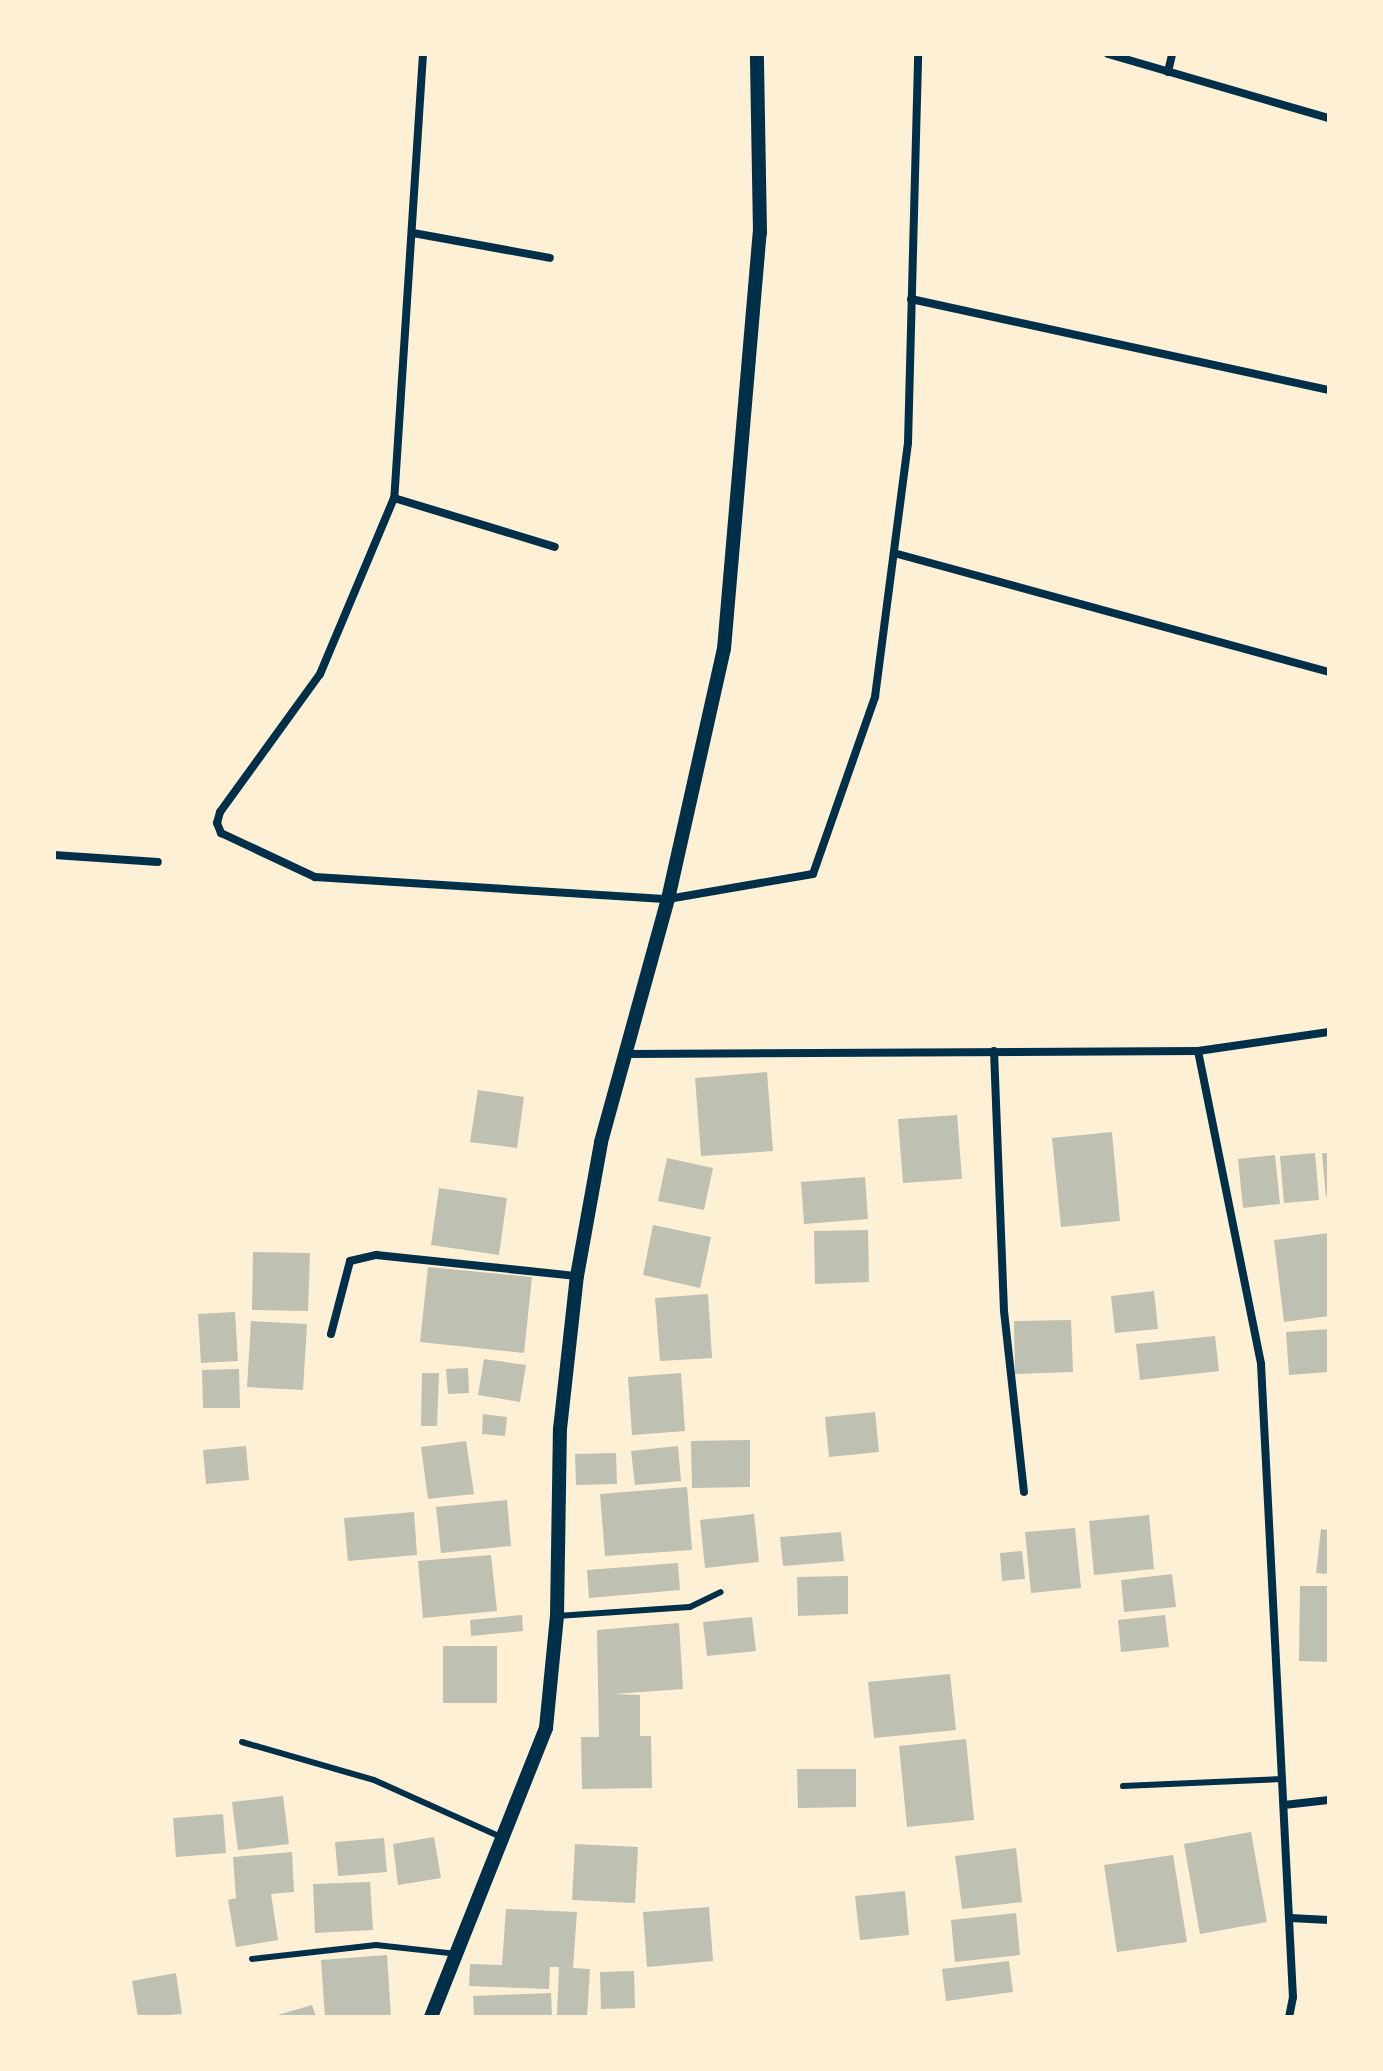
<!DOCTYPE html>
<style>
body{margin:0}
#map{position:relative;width:1383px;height:2071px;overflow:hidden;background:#fdf0d5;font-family:"Playfair Display",serif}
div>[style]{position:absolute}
.building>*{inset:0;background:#bec0b2}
.service>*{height:6px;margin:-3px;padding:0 3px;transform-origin:3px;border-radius:3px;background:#003049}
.minor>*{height:8px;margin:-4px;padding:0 4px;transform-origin:4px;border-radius:4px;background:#003049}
.tertiary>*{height:14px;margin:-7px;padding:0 7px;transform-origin:7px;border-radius:7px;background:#003049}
span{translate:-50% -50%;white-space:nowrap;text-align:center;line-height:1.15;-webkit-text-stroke:6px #fdf0d5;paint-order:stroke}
.frame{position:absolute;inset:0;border:56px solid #fdf0d5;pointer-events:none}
</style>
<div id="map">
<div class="building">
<i style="clip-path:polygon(767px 1072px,773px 1151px,701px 1156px,695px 1078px)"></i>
<i style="clip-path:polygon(478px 1090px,524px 1097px,517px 1148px,470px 1142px)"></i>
<i style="clip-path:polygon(957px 1115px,962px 1179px,903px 1183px,898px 1119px)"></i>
<i style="clip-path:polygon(1112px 1132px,1120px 1221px,1061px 1227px,1052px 1138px)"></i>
<i style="clip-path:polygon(1315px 1153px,1319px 1200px,1284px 1203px,1280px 1156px)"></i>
<i style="clip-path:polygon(1322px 1153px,1329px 1153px,1329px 1196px,1326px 1197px)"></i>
<i style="clip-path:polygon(1275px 1155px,1280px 1204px,1243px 1208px,1238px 1159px)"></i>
<i style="clip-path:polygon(667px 1158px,713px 1168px,704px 1210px,658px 1201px)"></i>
<i style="clip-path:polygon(865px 1177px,868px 1219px,804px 1224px,801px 1182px)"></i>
<i style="clip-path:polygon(439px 1188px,507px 1198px,499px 1255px,431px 1245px)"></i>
<i style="clip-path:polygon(653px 1225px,711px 1237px,700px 1288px,643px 1275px)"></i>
<i style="clip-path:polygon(868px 1230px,869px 1282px,815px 1284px,814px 1231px)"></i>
<i style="clip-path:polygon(1329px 1233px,1329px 1316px,1284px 1322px,1274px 1240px)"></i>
<i style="clip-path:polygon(253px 1252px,310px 1253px,308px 1311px,252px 1310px)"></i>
<i style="clip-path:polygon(428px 1267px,532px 1277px,524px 1353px,420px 1342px)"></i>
<i style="clip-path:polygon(1154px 1291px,1158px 1329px,1115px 1333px,1111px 1296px)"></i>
<i style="clip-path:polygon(708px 1294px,712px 1358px,660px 1361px,655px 1298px)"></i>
<i style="clip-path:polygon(235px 1312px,238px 1361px,201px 1363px,198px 1314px)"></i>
<i style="clip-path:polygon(1071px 1320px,1073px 1372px,1015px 1374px,1014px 1321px)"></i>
<i style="clip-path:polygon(251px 1321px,307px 1324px,303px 1390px,247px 1387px)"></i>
<i style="clip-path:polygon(1329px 1329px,1329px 1372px,1289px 1375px,1286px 1332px)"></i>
<i style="clip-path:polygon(1215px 1336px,1219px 1371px,1140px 1380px,1136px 1344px)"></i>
<i style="clip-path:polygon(484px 1359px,526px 1365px,520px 1402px,478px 1395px)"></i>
<i style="clip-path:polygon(468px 1368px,469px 1393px,448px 1394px,446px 1369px)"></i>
<i style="clip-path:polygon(239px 1369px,240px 1408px,203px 1408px,202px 1370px)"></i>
<i style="clip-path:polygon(422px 1373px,439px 1373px,437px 1426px,421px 1426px)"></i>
<i style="clip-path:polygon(681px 1373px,685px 1431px,632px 1435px,628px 1377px)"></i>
<i style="clip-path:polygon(875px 1412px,879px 1452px,829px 1457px,825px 1417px)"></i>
<i style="clip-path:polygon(483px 1414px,507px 1417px,505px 1436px,482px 1434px)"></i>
<i style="clip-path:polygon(750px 1440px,750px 1487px,692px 1488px,691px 1441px)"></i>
<i style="clip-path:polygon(466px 1441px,474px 1494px,428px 1499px,421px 1447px)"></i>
<i style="clip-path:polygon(246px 1446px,249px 1480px,206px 1484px,203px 1450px)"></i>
<i style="clip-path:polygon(678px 1446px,681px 1481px,635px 1485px,631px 1451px)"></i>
<i style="clip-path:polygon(616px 1453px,617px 1484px,576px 1485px,575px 1454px)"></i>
<i style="clip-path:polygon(687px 1487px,692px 1550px,605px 1556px,600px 1494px)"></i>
<i style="clip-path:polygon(507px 1500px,511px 1546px,441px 1553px,436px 1507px)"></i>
<i style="clip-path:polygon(414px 1512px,417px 1555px,348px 1561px,344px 1518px)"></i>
<i style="clip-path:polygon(754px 1514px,759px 1562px,705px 1568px,700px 1520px)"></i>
<i style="clip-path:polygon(1149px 1515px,1154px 1569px,1094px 1575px,1089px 1521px)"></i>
<i style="clip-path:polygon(1075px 1528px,1081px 1588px,1031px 1593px,1025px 1532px)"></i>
<i style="clip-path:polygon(1321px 1529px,1329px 1530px,1329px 1574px,1316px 1573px)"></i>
<i style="clip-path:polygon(841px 1532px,844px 1561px,783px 1566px,780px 1537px)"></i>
<i style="clip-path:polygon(1022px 1551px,1025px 1579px,1002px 1581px,1000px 1553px)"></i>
<i style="clip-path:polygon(491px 1555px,497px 1611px,423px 1618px,418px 1561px)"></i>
<i style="clip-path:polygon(678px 1563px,680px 1590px,589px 1598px,587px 1570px)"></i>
<i style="clip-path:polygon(1172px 1574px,1176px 1607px,1124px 1612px,1121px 1580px)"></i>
<i style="clip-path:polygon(848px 1576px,848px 1614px,798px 1616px,797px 1577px)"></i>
<i style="clip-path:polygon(1300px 1586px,1329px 1586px,1329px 1662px,1299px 1661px)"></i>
<i style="clip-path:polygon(522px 1615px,523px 1631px,471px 1636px,470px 1620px)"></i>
<i style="clip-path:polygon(1165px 1615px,1169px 1647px,1121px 1652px,1118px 1620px)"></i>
<i style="clip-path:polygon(752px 1617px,756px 1651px,707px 1656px,703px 1622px)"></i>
<i style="clip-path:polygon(679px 1623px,683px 1689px,614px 1694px,640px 1695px,640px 1736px,651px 1736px,652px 1788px,582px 1789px,581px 1737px,599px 1737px,597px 1630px)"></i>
<i style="clip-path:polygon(443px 1646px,497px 1646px,497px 1703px,443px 1703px)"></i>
<i style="clip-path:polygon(950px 1674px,956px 1730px,874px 1738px,868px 1682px)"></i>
<i style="clip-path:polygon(966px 1739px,974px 1820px,907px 1827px,899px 1746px)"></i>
<i style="clip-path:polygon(797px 1769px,856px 1769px,856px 1807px,798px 1808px)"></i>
<i style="clip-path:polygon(283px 1796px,289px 1844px,238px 1850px,232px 1802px)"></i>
<i style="clip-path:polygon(223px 1814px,226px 1853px,176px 1857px,173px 1818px)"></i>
<i style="clip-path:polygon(1251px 1832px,1267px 1922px,1200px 1934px,1184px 1844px)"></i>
<i style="clip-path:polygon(434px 1837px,441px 1878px,398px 1885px,393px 1844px)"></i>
<i style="clip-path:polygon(384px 1838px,387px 1872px,338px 1876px,335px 1842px)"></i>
<i style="clip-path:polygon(575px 1844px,638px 1847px,635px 1903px,572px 1900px)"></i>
<i style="clip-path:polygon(1016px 1848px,1022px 1902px,962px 1909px,955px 1856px)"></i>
<i style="clip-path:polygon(292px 1852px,294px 1892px,271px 1894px,278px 1940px,236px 1947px,228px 1900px,236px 1898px,233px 1857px)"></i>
<i style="clip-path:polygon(1173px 1855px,1187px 1942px,1117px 1952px,1104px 1865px)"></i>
<i style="clip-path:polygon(370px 1882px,373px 1930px,315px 1933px,313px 1884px)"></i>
<i style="clip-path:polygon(905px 1891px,909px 1935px,860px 1940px,855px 1896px)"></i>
<i style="clip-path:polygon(709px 1907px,713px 1961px,647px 1967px,643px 1912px)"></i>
<i style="clip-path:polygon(506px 1909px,577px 1912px,573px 1968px,590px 1969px,587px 2017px,557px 2015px,559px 1967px,550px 1967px,549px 1989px,469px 1986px,470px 1964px,502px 1965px)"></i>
<i style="clip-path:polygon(1016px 1913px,1020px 1955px,955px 1962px,951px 1920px)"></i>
<i style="clip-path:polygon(387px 1955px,391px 2017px,325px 2017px,321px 1960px)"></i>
<i style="clip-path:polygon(1009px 1961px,1013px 1992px,946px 2001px,942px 1969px)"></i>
<i style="clip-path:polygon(634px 1971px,635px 2008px,601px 2009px,600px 1972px)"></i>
<i style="clip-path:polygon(176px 1973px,182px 2014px,138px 2017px,132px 1981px)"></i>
<i style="clip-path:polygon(551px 1993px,552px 2017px,474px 2017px,473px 1996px)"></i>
<i style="clip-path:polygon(312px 2005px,316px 2017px,274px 2017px,274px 2016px)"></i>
</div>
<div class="service">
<i style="left:557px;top:1616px;width:133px;rotate:-3.9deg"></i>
<i style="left:690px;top:1607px;width:34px;rotate:-26deg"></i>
<i style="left:242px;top:1742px;width:137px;rotate:16.1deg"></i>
<i style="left:374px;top:1780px;width:141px;rotate:24.2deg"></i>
<i style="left:1123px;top:1786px;width:160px;rotate:-2.5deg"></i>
<i style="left:252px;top:1959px;width:125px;rotate:-6.4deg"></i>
<i style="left:376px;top:1945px;width:81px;rotate:6.3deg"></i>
</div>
<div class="minor">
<i style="left:423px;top:54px;width:445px;rotate:93.7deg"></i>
<i style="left:394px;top:498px;width:191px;rotate:112.8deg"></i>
<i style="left:320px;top:674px;width:170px;rotate:125.9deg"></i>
<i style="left:220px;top:812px;width:11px;rotate:105deg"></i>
<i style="left:217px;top:823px;width:11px;rotate:68deg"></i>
<i style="left:221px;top:833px;width:104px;rotate:25.1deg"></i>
<i style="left:315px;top:877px;width:354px;rotate:3.6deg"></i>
<i style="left:668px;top:899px;width:147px;rotate:-9.8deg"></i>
<i style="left:813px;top:874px;width:188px;rotate:-70.7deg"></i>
<i style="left:875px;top:697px;width:256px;rotate:-82.6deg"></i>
<i style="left:908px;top:443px;width:389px;rotate:-88.5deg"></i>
<i style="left:1108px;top:54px;width:230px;rotate:16.2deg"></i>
<i style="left:1168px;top:72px;width:18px;rotate:-77deg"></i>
<i style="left:413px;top:233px;width:139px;rotate:10.3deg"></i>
<i style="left:911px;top:299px;width:428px;rotate:12.3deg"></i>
<i style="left:394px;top:498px;width:168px;rotate:16.9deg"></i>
<i style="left:894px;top:553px;width:451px;rotate:15.3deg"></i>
<i style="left:54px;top:855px;width:104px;rotate:3.9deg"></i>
<i style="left:994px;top:1051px;width:260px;rotate:87.8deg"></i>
<i style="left:1004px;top:1311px;width:182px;rotate:83.7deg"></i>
<i style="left:1198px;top:1051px;width:132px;rotate:-8.3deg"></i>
<i style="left:628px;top:1054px;width:570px;rotate:-0.3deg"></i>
<i style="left:1198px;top:1051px;width:319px;rotate:78.6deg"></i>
<i style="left:1261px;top:1364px;width:634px;rotate:87.11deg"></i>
<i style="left:1293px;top:1997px;width:20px;rotate:101deg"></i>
<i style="left:331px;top:1334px;width:75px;rotate:-75.4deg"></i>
<i style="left:350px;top:1261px;width:27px;rotate:-13deg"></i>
<i style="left:376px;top:1255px;width:202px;rotate:6deg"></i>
<i style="left:1284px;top:1805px;width:45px;rotate:-6.3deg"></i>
<i style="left:1290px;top:1918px;width:39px;rotate:3deg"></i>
</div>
<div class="tertiary">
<i style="left:431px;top:2017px;width:311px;rotate:-68.3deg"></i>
<i style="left:546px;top:1728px;width:113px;rotate:-84.4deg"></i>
<i style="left:557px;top:1616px;width:187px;rotate:-89.1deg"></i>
<i style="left:560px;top:1429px;width:154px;rotate:-83.7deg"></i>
<i style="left:577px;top:1276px;width:136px;rotate:-79.8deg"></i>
<i style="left:601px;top:1142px;width:252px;rotate:-74.6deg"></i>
<i style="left:668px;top:899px;width:256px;rotate:-77.4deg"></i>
<i style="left:724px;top:649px;width:418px;rotate:-85.1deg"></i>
<i style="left:760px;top:233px;width:179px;rotate:-91deg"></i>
</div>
<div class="frame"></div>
</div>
